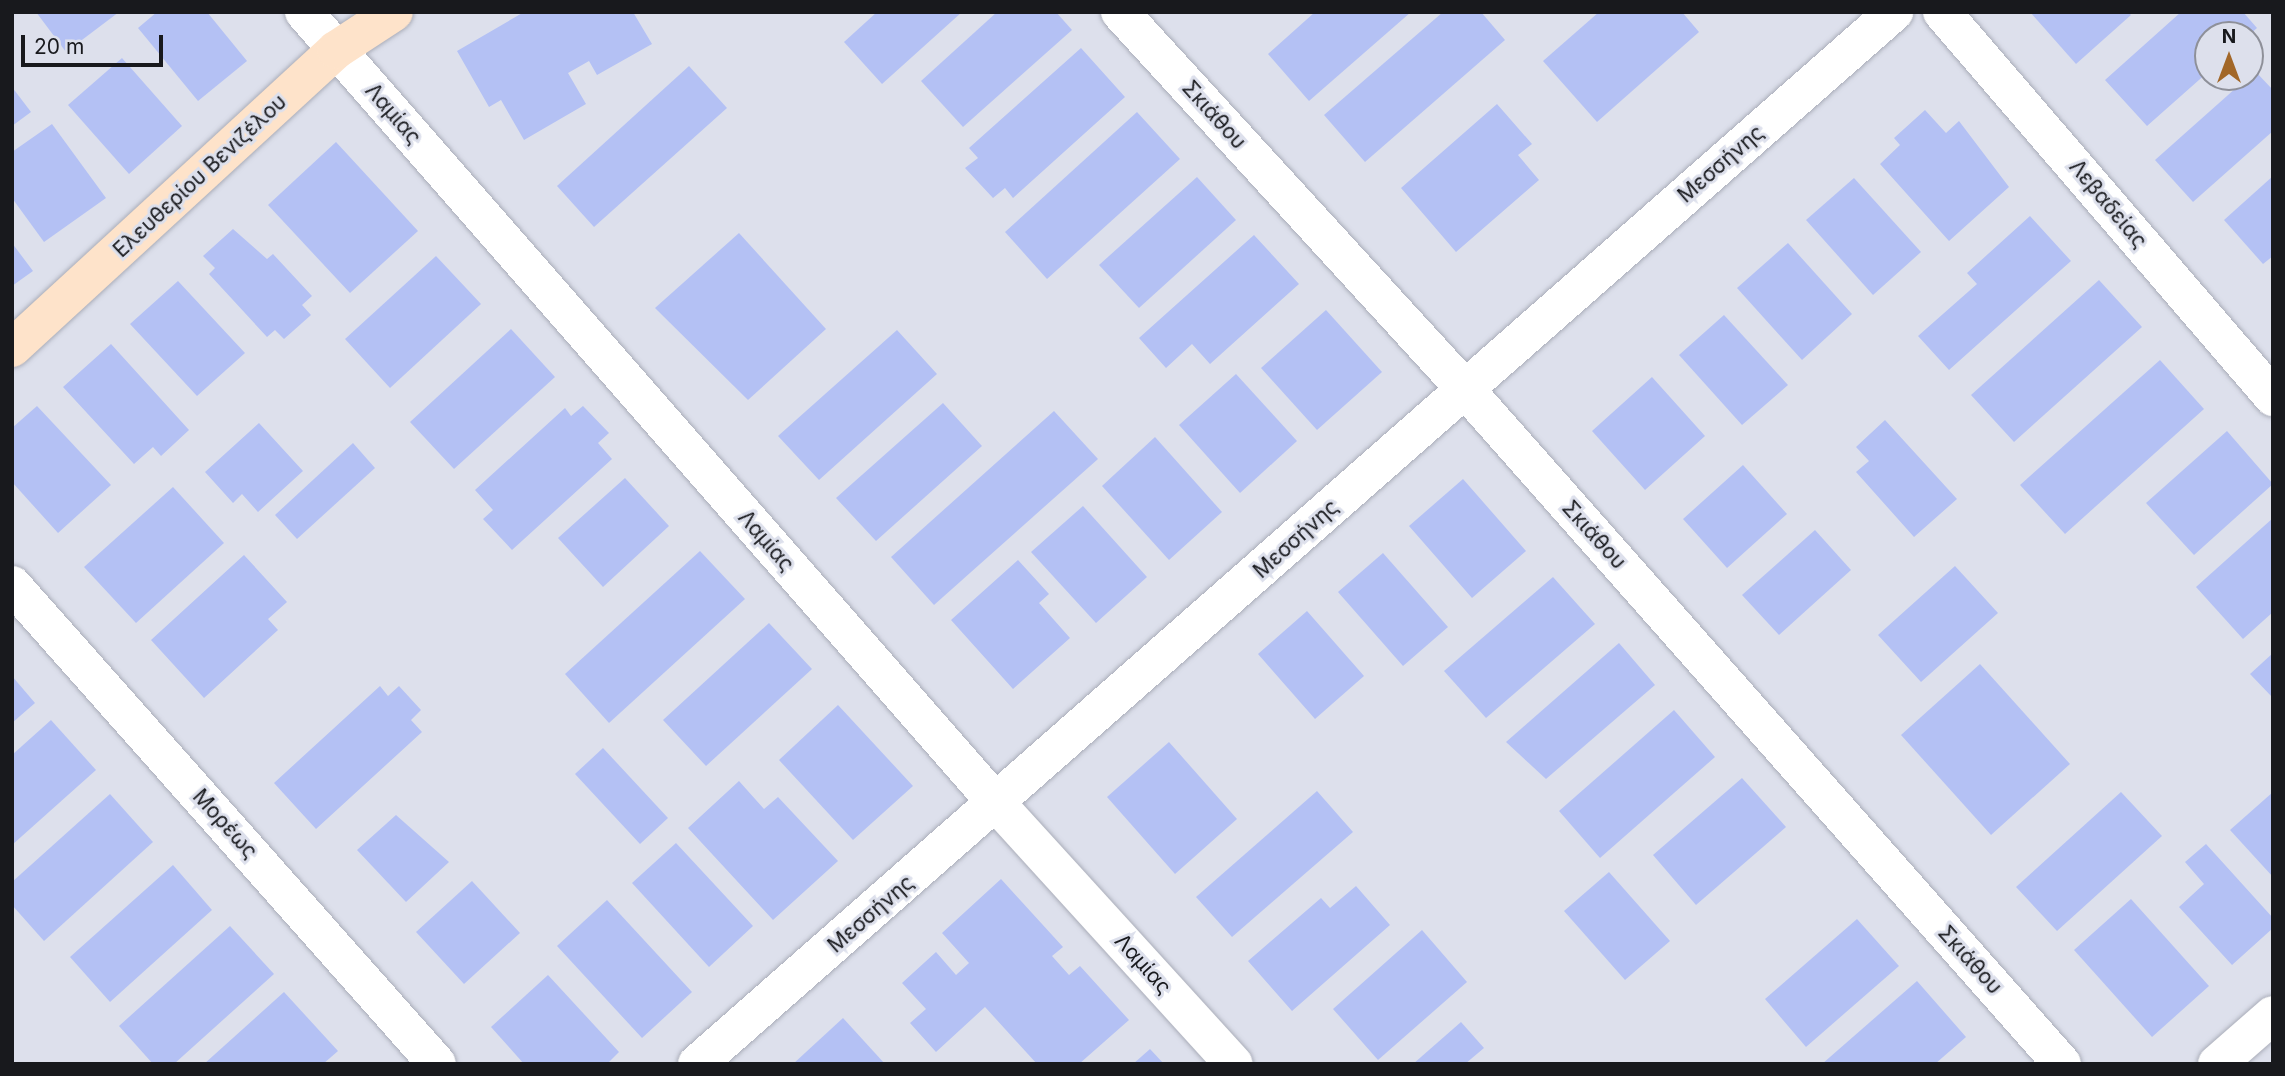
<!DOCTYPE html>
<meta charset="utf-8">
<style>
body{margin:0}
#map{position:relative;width:2285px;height:1076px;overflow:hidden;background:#dde0ec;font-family:Inter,sans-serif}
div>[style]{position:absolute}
.building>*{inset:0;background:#b4c1f4}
.roads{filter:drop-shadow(0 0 2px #aaadb9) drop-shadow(0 0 2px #aaadb9)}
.street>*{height:38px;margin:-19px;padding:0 19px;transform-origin:19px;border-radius:19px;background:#fff}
.secondary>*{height:38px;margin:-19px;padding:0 19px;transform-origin:19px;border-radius:19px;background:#fee3ca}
span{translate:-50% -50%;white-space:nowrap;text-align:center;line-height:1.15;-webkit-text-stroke:6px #dde0ec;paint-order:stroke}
.street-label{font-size:21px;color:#18191d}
.frame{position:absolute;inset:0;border:14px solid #18191d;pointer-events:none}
.north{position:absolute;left:2194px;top:21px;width:70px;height:70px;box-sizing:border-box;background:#dde0ec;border:2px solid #8e9099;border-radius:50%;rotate:0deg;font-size:19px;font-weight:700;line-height:28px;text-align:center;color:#18191d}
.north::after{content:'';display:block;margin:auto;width:24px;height:32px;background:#a26728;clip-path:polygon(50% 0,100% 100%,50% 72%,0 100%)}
.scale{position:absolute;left:21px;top:35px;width:142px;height:32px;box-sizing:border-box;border:4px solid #18191d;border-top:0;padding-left:9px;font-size:21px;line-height:24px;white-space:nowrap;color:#18191d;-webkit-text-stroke:5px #dde0ec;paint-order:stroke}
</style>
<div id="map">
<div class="building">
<i style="clip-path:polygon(36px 12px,119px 12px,66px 52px)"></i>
<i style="clip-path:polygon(157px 12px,207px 12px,247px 61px,198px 101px,138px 28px)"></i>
<i style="clip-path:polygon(524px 12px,633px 12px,652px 44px,597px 75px,589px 61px,568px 73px,586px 104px,524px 140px,501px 100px,489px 107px,457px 51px)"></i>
<i style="clip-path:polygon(877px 12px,962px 12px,882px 84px,844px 42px)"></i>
<i style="clip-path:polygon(997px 12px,1056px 12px,1072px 30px,963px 127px,921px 81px)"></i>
<i style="clip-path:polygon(1315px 12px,1411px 12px,1309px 101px,1268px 54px)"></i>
<i style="clip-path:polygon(1443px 12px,1481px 12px,1505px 40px,1365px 162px,1324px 115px)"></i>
<i style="clip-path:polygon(1599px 12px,1682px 12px,1699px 32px,1597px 122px,1543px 61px)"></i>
<i style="clip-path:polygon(2030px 12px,2128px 12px,2131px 15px,2076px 64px)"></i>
<i style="clip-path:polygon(2181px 12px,2243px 12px,2257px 28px,2249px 35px,2208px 35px,2208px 72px,2147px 126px,2105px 80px)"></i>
<i style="clip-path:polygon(1081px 48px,1125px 97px,1013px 198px,1005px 188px,993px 198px,965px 168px,978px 158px,969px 148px)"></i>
<i style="clip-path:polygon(122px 58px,182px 126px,129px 174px,68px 105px)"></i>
<i style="clip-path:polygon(689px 66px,727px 108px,594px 227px,557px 186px)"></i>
<i style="clip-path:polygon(2255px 71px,2273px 90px,2273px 131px,2193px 202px,2155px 160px)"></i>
<i style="clip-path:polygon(12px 87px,31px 112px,12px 126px)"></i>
<i style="clip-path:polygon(1497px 104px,1532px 144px,1518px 155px,1539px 180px,1456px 252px,1401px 188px)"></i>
<i style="clip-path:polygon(1925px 110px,1946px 133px,1959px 121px,2009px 187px,1949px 241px,1880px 164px,1900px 145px,1894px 138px)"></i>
<i style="clip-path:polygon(1137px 112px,1180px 159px,1047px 279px,1005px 232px)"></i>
<i style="clip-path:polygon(52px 124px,106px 198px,44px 242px,12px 198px,12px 152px)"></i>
<i style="clip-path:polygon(336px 142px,418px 231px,350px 293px,268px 205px)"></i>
<i style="clip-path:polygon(2273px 176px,2273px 256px,2263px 264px,2224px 220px)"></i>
<i style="clip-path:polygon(1197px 177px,1236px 220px,1139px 308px,1099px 265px)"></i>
<i style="clip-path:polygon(1854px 178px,1921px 252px,1873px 295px,1806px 220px)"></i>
<i style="clip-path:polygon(2030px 216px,2071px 261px,1949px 370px,1918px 336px,1977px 284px,1967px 273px)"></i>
<i style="clip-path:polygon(233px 229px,267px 259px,273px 254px,312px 296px,302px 305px,311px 315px,284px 339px,275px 330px,267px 337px,209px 274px,215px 268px,203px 256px)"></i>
<i style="clip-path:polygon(739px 233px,826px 329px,748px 400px,655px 308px)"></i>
<i style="clip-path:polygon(1254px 235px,1299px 284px,1210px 364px,1192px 344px,1166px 368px,1139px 338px)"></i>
<i style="clip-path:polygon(12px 243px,33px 271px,12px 286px)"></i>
<i style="clip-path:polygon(1788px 243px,1852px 314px,1802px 360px,1737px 288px)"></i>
<i style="clip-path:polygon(436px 256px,481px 304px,390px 388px,345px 339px)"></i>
<i style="clip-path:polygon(2099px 280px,2142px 327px,2014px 442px,1971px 395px)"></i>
<i style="clip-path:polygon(178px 281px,245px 353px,197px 396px,130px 324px)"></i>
<i style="clip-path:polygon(1326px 310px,1382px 372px,1317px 430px,1261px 368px)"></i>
<i style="clip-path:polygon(1724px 315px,1788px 385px,1742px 425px,1679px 355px)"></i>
<i style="clip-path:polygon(511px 329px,555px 377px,454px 469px,410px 422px)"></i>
<i style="clip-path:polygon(897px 330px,937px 374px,819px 480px,778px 436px)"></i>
<i style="clip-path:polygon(111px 344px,189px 430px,161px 456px,153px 447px,134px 464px,63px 387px)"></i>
<i style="clip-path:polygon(2160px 360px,2204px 409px,2065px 534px,2020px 485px)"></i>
<i style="clip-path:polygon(1236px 374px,1297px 441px,1240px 493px,1179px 425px)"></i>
<i style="clip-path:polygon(1652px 377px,1705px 436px,1645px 490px,1592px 431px)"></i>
<i style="clip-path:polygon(943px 403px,982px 446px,876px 541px,836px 498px)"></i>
<i style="clip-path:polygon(37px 406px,111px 485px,58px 533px,12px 482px,12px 428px)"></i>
<i style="clip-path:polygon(583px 406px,609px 433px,598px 443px,612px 459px,512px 550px,483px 519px,493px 510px,475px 490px,565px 408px,571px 416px)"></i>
<i style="clip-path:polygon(1054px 411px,1098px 459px,934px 605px,891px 557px)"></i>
<i style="clip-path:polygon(1885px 420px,1957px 499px,1914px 537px,1856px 472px,1869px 461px,1856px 447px)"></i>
<i style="clip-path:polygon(259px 423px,303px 471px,258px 512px,242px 494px,233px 503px,205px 472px)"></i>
<i style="clip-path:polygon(2227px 431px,2273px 484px,2194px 555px,2146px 503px)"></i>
<i style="clip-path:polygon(1155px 437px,1222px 512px,1169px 560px,1102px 486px)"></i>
<i style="clip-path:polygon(353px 443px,375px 468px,297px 539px,275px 515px)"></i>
<i style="clip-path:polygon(1743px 465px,1787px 514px,1727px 568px,1683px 519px)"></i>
<i style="clip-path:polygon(625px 478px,669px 526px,603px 587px,558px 538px)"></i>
<i style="clip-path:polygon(1463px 479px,1526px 551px,1472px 598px,1409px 526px)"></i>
<i style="clip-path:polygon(173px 487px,224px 543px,136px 623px,84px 567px)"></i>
<i style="clip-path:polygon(1083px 506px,1147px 577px,1096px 623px,1031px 552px)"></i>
<i style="clip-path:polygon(2273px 518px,2273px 612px,2243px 639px,2196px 587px)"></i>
<i style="clip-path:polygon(1815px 530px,1851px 570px,1779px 635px,1742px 595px)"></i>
<i style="clip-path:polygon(700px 551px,745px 599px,609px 723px,565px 674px)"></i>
<i style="clip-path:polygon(1383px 553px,1448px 627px,1403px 666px,1338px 592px)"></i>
<i style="clip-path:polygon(244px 555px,287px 602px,268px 619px,278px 630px,204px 698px,151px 640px)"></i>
<i style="clip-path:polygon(1018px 560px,1049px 594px,1039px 603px,1070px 638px,1013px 689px,951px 620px)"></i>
<i style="clip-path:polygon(1955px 566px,1998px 613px,1921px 682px,1878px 635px)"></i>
<i style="clip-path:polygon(1553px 577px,1595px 624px,1486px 718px,1444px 671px)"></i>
<i style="clip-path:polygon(1307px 611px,1364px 676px,1315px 719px,1258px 654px)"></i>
<i style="clip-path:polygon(769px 623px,812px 669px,706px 766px,663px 720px)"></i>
<i style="clip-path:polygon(1619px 643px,1655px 685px,1546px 779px,1506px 742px)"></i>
<i style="clip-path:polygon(2273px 653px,2273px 698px,2250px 674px)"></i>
<i style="clip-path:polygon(1980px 664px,2070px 764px,1991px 835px,1901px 735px)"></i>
<i style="clip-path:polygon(12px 676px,35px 703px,12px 723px)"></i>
<i style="clip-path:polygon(380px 686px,388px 696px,399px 686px,421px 710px,411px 720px,422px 732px,316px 829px,274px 783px)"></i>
<i style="clip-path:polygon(838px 705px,913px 786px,853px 840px,779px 760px)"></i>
<i style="clip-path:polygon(1674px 710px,1715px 757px,1600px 858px,1559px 811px)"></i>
<i style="clip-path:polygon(51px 720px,96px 770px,12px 845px,12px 755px)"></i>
<i style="clip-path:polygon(1169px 742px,1237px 819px,1175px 874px,1107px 797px)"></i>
<i style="clip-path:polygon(603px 748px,668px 818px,640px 844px,575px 774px)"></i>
<i style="clip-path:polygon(1742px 778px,1786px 827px,1696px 905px,1653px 855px)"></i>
<i style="clip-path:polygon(739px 781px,764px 809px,778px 797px,838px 861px,773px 920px,688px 828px)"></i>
<i style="clip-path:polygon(1317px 791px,1353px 832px,1232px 937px,1196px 897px)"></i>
<i style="clip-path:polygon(2121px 792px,2162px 836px,2057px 931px,2016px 887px)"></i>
<i style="clip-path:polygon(2273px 792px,2273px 877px,2230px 830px)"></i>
<i style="clip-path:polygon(110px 794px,153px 842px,44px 941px,12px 905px,12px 882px)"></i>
<i style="clip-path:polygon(396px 815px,449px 862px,406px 902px,357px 850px)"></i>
<i style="clip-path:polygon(676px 843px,753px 926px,709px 967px,632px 883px)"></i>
<i style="clip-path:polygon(2206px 844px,2273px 918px,2273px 928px,2232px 965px,2179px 907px,2204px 884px,2185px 862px)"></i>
<i style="clip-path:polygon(173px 865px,212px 910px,110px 1002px,70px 957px)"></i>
<i style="clip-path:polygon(1609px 872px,1670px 941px,1625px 980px,1564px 911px)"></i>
<i style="clip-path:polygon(1001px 879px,1063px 947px,1052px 956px,1069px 975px,1080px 966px,1129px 1020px,1079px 1064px,1037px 1064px,985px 1007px,936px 1052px,910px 1023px,926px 1009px,902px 983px,936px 952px,956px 975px,969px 963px,942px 933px)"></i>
<i style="clip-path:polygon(472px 881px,520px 933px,464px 984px,416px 932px)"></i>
<i style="clip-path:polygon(1356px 886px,1390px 925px,1292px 1011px,1248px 961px,1321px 898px,1330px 908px)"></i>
<i style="clip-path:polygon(2131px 899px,2209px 986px,2152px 1037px,2074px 950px)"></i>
<i style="clip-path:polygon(607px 900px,692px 992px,642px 1038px,557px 946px)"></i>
<i style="clip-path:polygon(1857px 919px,1899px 966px,1806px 1047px,1765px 999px)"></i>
<i style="clip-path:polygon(230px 926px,274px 974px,174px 1064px,153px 1064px,119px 1026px)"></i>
<i style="clip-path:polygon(1422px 930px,1467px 982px,1378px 1060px,1333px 1009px)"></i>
<i style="clip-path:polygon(548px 975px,619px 1052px,607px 1064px,524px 1064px,491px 1027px)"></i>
<i style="clip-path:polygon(1917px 981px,1966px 1037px,1935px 1064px,1822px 1064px)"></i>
<i style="clip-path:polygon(284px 992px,338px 1051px,323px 1064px,204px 1064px)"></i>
<i style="clip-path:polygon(843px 1018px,885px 1064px,793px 1064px)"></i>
<i style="clip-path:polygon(1461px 1022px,1484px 1048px,1465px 1064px,1413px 1064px)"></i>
<i style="clip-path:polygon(1150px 1049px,1164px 1064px,1133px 1064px)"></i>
</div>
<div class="roads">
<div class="street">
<i style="left:304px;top:12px;width:1054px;rotate:48.81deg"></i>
<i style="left:998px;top:805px;width:350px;rotate:47.7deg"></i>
<i style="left:1120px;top:12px;width:511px;rotate:47.54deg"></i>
<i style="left:1465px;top:389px;width:901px;rotate:48.51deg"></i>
<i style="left:1942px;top:12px;width:508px;rotate:49.31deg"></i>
<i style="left:12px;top:585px;width:640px;rotate:48.42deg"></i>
<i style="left:697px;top:1064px;width:1594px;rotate:-41.31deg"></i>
<i style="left:2217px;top:1064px;width:74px;rotate:-41.2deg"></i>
</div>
<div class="secondary">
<i style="left:12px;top:348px;width:440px;rotate:-42.6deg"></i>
<i style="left:336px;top:50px;width:69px;rotate:-33.2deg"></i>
</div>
</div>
<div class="street-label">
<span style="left:393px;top:114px;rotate:49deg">Λαμίας</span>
<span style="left:1214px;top:115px;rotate:48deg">Σκιάθου</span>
<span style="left:1721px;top:164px;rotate:-41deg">Μεσσήνης</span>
<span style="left:200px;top:176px;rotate:-43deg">Ελευθερίου Βενιζέλου</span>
<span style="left:2108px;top:204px;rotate:50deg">Λεβαδείας</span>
<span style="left:1594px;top:535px;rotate:48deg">Σκιάθου</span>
<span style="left:1296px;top:539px;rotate:-42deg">Μεσσήνης</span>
<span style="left:766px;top:541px;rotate:49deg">Λαμίας</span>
<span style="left:225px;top:824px;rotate:48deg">Μορέως</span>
<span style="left:871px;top:914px;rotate:-41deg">Μεσσήνης</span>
<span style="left:1970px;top:960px;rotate:48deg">Σκιάθου</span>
<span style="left:1143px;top:964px;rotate:48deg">Λαμίας</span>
</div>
<div class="frame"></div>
<div class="north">N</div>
<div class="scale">20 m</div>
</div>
